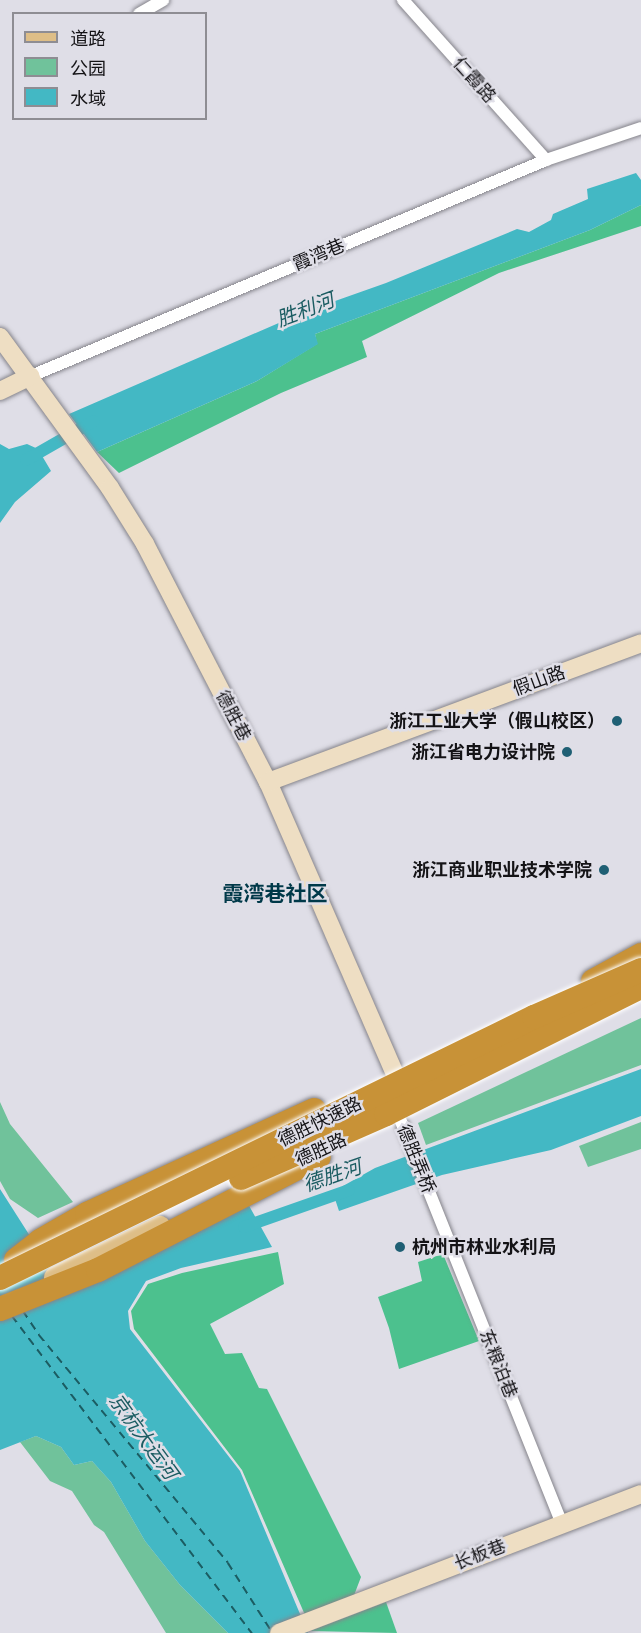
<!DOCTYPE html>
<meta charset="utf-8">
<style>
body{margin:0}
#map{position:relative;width:641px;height:1633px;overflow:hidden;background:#dfdee7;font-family:Mulish,"Noto Sans SC",sans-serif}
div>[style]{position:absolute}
.green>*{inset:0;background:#70c29b}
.forest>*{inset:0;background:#4cc18e}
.water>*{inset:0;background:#43b8c4}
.canal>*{height:12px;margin:-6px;padding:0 6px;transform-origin:6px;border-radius:6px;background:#43b8c4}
.ferry>*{height:1.5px;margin-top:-0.75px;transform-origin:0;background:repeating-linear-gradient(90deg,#1b5c62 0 8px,transparent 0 14px)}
.roads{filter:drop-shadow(0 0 2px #85848b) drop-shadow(0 0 2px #85848b)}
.street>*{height:12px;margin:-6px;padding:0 6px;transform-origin:6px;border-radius:6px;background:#fff}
.secondary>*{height:18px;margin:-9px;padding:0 9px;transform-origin:9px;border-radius:9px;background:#eedec3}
.primary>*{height:20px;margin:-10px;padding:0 10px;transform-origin:10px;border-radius:10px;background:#debe87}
.highway>*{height:24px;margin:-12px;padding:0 12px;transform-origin:12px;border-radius:12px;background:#c89237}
.bridges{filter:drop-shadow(0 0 2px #fff) drop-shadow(0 0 2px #fff)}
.highway-bridge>*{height:24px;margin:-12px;padding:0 12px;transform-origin:12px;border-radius:12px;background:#c89237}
.dots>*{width:16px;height:16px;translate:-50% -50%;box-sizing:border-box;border:3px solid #dfdee7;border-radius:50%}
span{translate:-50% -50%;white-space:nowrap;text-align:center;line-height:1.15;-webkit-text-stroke:5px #dfdee7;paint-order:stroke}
.street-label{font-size:18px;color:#141316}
.poi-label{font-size:18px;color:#141316;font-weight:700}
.right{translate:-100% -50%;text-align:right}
.left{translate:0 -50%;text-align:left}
.water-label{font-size:20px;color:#1b5c62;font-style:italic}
.quarter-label{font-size:21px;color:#003949;font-weight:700}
.legend{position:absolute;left:12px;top:12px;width:195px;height:108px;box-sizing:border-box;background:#dfdee7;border:2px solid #8e8d93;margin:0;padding:8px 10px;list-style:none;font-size:18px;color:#141316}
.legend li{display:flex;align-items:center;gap:12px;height:30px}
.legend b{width:30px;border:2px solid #8e8d93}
</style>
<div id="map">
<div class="green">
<i style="clip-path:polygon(641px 1018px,641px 1065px,426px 1145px,418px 1123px)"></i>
<i style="clip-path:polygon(0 1102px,10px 1124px,73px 1202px,38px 1218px,10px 1199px,0 1181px)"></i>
<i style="clip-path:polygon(641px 1122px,641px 1149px,588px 1167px,579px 1146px)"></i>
<i style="clip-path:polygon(36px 1436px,61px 1447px,74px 1465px,92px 1461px,111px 1482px,145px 1541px,180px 1585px,228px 1633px,166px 1633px,104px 1532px,94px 1525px,72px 1491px,50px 1481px,20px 1442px)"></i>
</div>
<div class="forest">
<i style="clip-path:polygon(641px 205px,641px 226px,499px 273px,362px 341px,367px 357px,281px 393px,119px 473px,97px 452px,257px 381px,317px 344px,315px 334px,590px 230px)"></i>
<i style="clip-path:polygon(278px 1252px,284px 1284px,210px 1324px,225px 1354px,242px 1353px,259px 1388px,267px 1389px,361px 1577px,353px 1598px,305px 1615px,242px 1470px,134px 1329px,131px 1311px,148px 1284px,182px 1273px)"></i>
<i style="clip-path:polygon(443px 1254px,479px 1341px,399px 1369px,389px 1328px,378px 1297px,422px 1281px,418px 1262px)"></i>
<i style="clip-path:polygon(386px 1602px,397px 1633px,310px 1631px)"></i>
</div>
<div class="water">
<i style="clip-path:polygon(636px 173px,641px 180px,641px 205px,590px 230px,315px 334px,318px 344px,257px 381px,97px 452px,69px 414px,304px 312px,386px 283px,517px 229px,529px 232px,551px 220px,553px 214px,588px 199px,587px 189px)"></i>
<i style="clip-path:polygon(0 444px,9px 449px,27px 444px,38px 449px,51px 471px,15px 502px,0 523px)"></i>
<i style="clip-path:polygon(641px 1069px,641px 1116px,551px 1150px,442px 1175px,339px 1211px,334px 1196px,343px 1186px,375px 1168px)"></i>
<i style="clip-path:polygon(0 1189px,67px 1294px,247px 1202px,272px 1247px,181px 1268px,146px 1281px,128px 1311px,130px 1329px,240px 1471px,308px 1633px,228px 1633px,180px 1585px,145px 1541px,111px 1482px,92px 1461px,74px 1465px,61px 1447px,36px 1436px,0 1450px)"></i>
</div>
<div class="canal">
<i style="left:26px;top:460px;width:78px;rotate:-29.8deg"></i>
<i style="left:244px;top:1227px;width:111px;rotate:-19.4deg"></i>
</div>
<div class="ferry">
<i style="left:23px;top:1311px;width:29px;rotate:56deg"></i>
<i style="left:39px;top:1335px;width:296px;rotate:50.3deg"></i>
<i style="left:228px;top:1563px;width:82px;rotate:57.5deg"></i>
<i style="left:12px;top:1316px;width:398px;rotate:52.9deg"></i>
</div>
<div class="roads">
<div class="street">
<i style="left:403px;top:0;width:215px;rotate:48.2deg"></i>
<i style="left:139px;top:14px;width:28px;rotate:-30deg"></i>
<i style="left:31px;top:376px;width:558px;rotate:-22.75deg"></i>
<i style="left:546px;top:160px;width:100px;rotate:-18.6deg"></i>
<i style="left:397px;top:1104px;width:10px;rotate:84deg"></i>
<i style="left:398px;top:1114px;width:441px;rotate:68.2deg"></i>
</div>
<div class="secondary">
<i style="left:0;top:337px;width:187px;rotate:53.9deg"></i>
<i style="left:110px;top:488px;width:66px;rotate:58deg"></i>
<i style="left:145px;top:544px;width:268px;rotate:62.7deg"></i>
<i style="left:268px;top:782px;width:321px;rotate:66.5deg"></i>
<i style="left:0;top:391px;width:34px;rotate:-26deg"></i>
<i style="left:268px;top:782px;width:398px;rotate:-20.4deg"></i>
<i style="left:279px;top:1633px;width:388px;rotate:-21deg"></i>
</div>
<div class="primary">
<i style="left:54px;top:1277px;width:118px;rotate:-25.7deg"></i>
</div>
<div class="highway">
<i style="left:593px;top:981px;width:55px;rotate:-28.4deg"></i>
<i style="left:16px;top:1260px;width:31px;rotate:-38deg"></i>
<i style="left:40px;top:1241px;width:54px;rotate:-29.9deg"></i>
<i style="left:87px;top:1214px;width:250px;rotate:-24.6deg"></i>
<i style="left:0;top:1309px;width:105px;rotate:-21.7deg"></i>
<i style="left:98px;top:1270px;width:248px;rotate:-27.1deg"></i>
</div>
</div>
<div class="bridges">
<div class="highway-bridge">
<i style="left:241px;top:1178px;width:158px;rotate:-23.8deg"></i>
<i style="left:386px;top:1114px;width:285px;rotate:-26.5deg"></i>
<i style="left:0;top:1278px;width:594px;rotate:-26.05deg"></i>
<i style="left:534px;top:1017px;width:117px;rotate:-23.7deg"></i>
</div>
</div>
<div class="dots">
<i style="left:617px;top:721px;background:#1f5f74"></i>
<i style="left:567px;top:752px;background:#1f5f74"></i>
<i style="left:604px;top:870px;background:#1f5f74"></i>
<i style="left:400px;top:1247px;background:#1f5f74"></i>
</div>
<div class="street-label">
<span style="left:474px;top:80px;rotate:48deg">仁霞路</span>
<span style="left:319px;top:255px;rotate:-23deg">霞湾巷</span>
<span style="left:539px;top:681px;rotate:-20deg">假山路</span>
<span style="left:233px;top:716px;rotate:62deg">德胜巷</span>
<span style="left:320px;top:1122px;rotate:-26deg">德胜快速路</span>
<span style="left:321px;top:1150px;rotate:-25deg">德胜路</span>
<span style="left:416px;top:1159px;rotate:68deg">德胜弄桥</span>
<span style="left:498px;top:1364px;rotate:68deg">东粮泊巷</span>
<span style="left:480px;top:1555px;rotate:-21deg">长板巷</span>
</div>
<div class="poi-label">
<span class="right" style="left:605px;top:721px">浙江工业大学（假山校区）</span>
<span class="right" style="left:555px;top:752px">浙江省电力设计院</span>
<span class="right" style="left:592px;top:870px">浙江商业职业技术学院</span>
<span class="left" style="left:412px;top:1247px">杭州市林业水利局</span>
</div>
<div class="water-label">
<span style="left:305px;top:309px;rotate:-21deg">胜利河</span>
<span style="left:332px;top:1175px;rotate:-19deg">德胜河</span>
<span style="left:144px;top:1436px;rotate:54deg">京杭大运河</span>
</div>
<div class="quarter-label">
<span style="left:275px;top:893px">霞湾巷社区</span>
</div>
<ul class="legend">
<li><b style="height:8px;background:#debe87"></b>道路</li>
<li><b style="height:16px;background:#70c29b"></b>公园</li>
<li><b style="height:16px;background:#43b8c4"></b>水域</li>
</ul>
</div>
